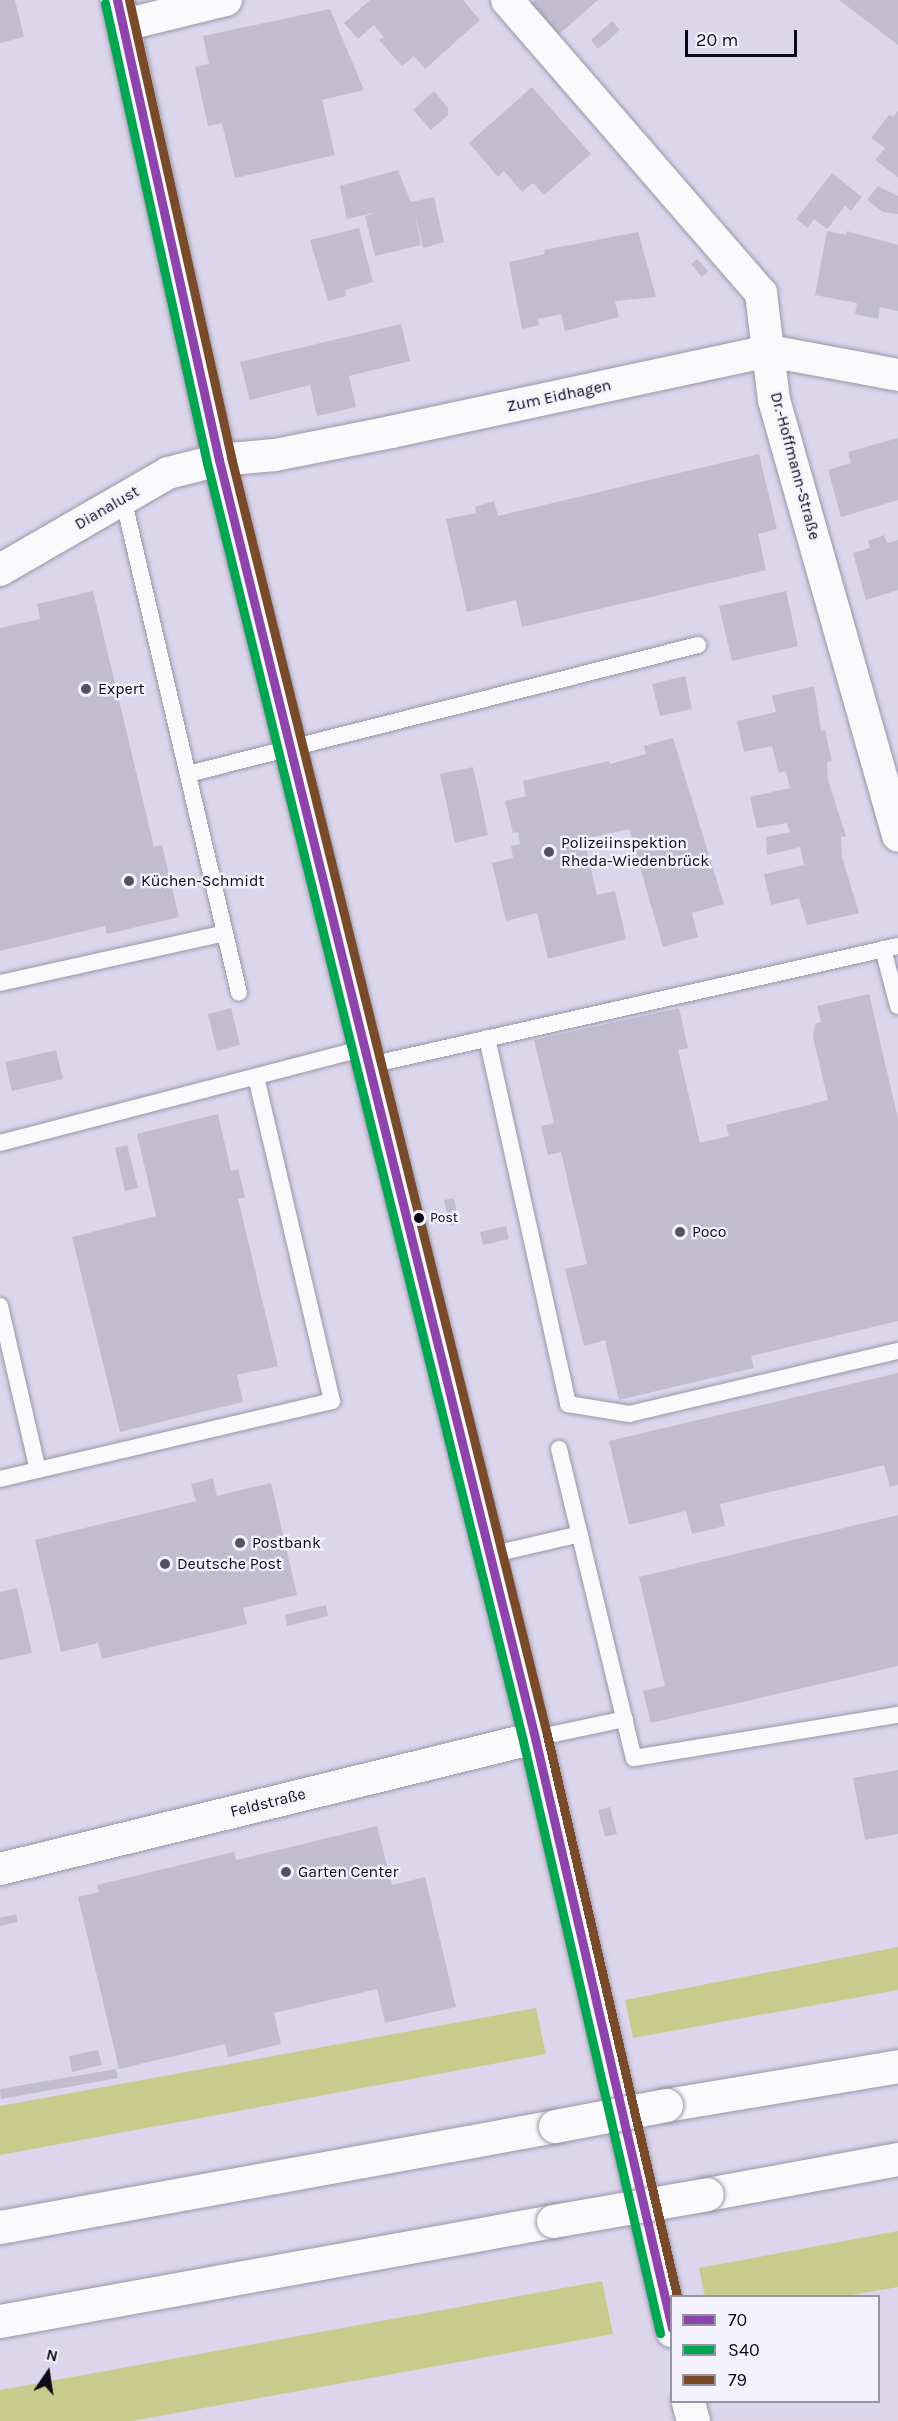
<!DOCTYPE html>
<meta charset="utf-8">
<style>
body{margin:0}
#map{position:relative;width:898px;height:2421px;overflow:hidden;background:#dbd6ec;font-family:Karla,sans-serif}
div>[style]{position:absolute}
.green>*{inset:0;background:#c7cc8c}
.building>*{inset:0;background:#c1bdcf}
.roads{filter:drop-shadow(0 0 2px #9a96a7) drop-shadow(0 0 2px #9a96a7)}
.lane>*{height:16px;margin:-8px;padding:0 8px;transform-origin:8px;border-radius:8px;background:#faf9fc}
.street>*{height:32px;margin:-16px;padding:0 16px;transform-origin:16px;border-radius:16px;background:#faf9fc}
.secondary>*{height:33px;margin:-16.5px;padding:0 16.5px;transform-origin:16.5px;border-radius:16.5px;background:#faf9fc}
.highway>*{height:33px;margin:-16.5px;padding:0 16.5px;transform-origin:16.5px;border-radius:16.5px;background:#faf9fc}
.bridges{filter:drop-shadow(0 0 2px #9a96a7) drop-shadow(0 0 2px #9a96a7)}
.highway-bridge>*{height:33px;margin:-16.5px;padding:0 16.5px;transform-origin:16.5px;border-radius:16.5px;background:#faf9fc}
.bus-1>*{height:9px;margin:-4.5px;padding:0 4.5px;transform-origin:4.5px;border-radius:4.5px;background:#8e44ad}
.bus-2>*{height:9px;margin:-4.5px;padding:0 4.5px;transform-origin:4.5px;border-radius:4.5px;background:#00a651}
.bus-3>*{height:9px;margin:-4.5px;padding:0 4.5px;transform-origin:4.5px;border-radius:4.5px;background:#7a4b2a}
.dots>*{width:16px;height:16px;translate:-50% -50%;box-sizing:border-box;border:3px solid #f4f2ff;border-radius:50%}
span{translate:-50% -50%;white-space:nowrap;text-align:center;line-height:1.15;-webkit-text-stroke:4.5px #f4f2ff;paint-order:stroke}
.bus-label{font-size:14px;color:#0d0a18}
.left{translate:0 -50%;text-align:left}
.street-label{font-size:16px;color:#0d0a18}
.poi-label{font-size:16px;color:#0d0a18}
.legend{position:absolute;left:670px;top:2295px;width:210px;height:108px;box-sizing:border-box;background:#f4f2ff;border:2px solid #9895a3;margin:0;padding:8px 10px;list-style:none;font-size:18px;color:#0d0a18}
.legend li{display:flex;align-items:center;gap:12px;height:30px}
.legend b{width:30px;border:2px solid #9895a3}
.north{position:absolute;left:18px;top:2343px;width:60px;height:60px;-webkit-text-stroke:4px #f4f2ff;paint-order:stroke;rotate:13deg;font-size:16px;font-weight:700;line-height:24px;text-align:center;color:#0d0a18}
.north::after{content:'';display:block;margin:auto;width:21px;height:27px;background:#0d0a18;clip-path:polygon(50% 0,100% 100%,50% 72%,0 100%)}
.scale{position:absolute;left:685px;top:30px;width:112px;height:27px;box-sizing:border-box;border:3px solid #0d0a18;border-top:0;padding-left:8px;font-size:18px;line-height:21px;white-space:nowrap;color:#0d0a18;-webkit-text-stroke:4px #f4f2ff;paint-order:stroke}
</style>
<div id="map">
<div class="green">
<i style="clip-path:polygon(898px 1947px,898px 1990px,633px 2038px,625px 2000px)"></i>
<i style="clip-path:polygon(536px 2008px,546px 2054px,0 2155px,0 2106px)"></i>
<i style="clip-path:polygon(898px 2231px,898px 2287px,846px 2296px,705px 2296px,699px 2268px)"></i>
<i style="clip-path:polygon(602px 2281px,613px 2334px,132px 2421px,0 2421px,0 2390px)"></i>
</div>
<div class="building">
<i style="clip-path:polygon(0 0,15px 0,24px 37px,0 43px)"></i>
<i style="clip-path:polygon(370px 0,463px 0,480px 20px,425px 69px,414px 56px,402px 66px,379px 40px,384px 37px,374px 25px,358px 39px,344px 23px)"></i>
<i style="clip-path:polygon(535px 0,598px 0,557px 36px,529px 5px)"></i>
<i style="clip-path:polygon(839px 0,898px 0,898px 45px,851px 9px)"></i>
<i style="clip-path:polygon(330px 9px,364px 90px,322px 100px,335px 155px,235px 178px,222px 123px,208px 126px,195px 67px,209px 64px,203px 36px)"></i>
<i style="clip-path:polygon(612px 21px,620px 30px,598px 49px,591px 40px)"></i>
<i style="clip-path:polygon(532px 87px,591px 154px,544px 195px,533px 183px,522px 192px,504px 171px,498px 177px,469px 143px)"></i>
<i style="clip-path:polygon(434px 91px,448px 108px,448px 115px,431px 130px,413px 110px)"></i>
<i style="clip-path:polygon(898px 111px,898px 177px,875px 160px,885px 148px,871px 138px,889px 115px,893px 117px)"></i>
<i style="clip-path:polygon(398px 170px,411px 202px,434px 197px,444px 242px,423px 248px,414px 209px,421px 245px,375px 256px,365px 216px,377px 212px,347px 219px,340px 186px)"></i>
<i style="clip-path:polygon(832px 173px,862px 197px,851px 211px,845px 206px,827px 229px,814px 219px,808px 228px,796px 219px)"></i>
<i style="clip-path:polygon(878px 186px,898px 196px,898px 214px,883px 212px,867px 200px)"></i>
<i style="clip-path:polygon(359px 228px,373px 282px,345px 290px,346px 296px,328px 301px,310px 240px)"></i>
<i style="clip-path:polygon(827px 231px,846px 235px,847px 231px,898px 245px,898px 311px,880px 307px,878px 319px,855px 314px,857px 303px,815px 295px)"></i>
<i style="clip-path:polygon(638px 232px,656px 297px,615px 301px,619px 317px,565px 331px,561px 314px,538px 319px,539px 325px,522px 329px,509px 262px,545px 254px,544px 250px)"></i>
<i style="clip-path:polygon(697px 259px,708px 271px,702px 277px,691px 264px)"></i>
<i style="clip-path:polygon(401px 324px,410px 361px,349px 376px,356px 407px,317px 416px,310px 385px,250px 400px,240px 362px)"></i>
<i style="clip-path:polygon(898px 438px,898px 500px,841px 517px,828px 470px,851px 463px,848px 452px)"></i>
<i style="clip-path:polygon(759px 454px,777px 529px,758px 534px,766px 570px,522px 627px,516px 600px,467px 612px,446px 519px,476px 513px,475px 507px,494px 501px,498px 516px)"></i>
<i style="clip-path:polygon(884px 535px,887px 543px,898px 540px,898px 590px,866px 600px,853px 553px,870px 548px,868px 541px)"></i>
<i style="clip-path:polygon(93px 591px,154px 847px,162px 845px,179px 917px,107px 934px,105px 926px,0 951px,0 628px,40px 619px,37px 604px)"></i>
<i style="clip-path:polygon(786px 591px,798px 646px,732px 661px,719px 606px)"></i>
<i style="clip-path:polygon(685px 676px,692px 709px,660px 716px,652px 684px)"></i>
<i style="clip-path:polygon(814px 686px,821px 731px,825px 730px,832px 761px,827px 762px,828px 780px,846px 836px,841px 837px,842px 857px,859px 913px,807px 925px,799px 898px,771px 905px,764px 874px,804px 865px,800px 847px,767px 855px,766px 837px,790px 832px,787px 823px,757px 828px,750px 797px,790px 788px,786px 771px,779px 773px,772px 746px,744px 752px,737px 721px,776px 712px,772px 696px)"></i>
<i style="clip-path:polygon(673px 738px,724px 904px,692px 913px,698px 937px,663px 947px,629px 829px,584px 839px,597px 895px,615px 891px,626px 939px,548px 959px,537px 913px,506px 921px,492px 863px,513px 858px,511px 846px,520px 844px,518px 832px,513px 833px,505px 801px,526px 796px,523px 781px,609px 761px,610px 764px,646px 754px,644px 746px)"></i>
<i style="clip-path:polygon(473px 767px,488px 835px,455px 843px,440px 774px)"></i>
<i style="clip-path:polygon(869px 994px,898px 1119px,898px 1321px,751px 1356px,754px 1368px,619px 1400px,605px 1340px,584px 1346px,565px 1269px,587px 1264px,561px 1152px,548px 1155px,541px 1126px,554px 1123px,534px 1040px,679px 1008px,688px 1048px,678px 1050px,700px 1143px,729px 1136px,726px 1125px,828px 1100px,813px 1037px,815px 1024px,821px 1022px,817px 1006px)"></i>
<i style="clip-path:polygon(231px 1008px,240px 1045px,217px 1051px,208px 1014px)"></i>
<i style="clip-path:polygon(56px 1050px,63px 1079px,12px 1091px,5px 1062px)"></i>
<i style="clip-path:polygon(218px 1114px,231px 1171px,238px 1169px,245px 1197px,238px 1199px,278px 1366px,237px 1375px,243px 1402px,120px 1432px,72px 1237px,156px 1216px,137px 1134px)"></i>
<i style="clip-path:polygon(127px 1145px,138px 1188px,125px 1191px,115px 1148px)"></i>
<i style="clip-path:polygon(454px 1198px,459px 1223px,450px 1225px,444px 1200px)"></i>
<i style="clip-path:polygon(506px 1226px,509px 1239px,483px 1245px,480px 1232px)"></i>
<i style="clip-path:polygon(898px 1373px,898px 1485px,890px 1487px,884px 1465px,720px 1504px,725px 1526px,692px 1534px,686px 1511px,629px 1525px,609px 1441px)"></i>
<i style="clip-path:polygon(213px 1478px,217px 1496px,271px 1483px,297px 1595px,243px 1608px,247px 1624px,102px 1659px,98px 1643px,61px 1652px,35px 1540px,196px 1501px,191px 1484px)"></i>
<i style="clip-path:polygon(898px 1515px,898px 1666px,651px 1723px,643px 1691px,665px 1686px,639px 1577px)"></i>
<i style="clip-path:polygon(17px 1588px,32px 1653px,0 1660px,0 1592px)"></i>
<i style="clip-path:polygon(326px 1605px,328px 1616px,287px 1626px,285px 1615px)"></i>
<i style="clip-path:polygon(898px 1770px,898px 1834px,865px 1840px,853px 1778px)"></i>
<i style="clip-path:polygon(610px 1807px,617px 1834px,605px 1837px,598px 1810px)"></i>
<i style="clip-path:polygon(377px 1826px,392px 1885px,425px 1877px,456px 2007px,385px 2023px,377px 1989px,274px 2013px,281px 2044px,228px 2057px,225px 2044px,119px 2069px,78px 1897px,99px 1892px,97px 1885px,234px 1852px,236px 1860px)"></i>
<i style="clip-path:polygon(16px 1914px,18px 1922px,0 1926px,0 1918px)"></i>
<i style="clip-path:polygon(98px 2050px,102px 2065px,72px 2072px,69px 2056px)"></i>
<i style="clip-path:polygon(116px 2069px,118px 2078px,1px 2099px,0 2089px)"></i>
</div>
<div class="roads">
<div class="lane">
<i style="left:123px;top:498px;width:508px;rotate:76.81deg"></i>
<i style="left:188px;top:774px;width:526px;rotate:-14.19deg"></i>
<i style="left:883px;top:949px;width:59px;rotate:75.3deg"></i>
<i style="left:0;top:983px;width:230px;rotate:-12.5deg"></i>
<i style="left:487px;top:1038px;width:375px;rotate:77.5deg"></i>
<i style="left:568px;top:1404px;width:62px;rotate:9.3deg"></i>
<i style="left:629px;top:1414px;width:276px;rotate:-13.2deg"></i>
<i style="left:370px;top:1065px;width:541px;rotate:-12.7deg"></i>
<i style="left:0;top:1143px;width:378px;rotate:-14.6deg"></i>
<i style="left:0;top:1306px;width:168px;rotate:77deg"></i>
<i style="left:559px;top:1449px;width:318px;rotate:76.4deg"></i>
<i style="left:634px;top:1758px;width:267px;rotate:-9.3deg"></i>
<i style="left:0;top:1479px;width:341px;rotate:-13.2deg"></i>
<i style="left:332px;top:1401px;width:332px;rotate:-103.2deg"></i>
<i style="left:490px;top:1555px;width:92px;rotate:-13.1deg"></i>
<i style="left:535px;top:1738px;width:92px;rotate:-11.9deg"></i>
</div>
<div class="street">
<i style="left:507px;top:0;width:388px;rotate:49.1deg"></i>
<i style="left:761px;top:293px;width:108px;rotate:83.1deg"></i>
<i style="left:774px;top:400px;width:453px;rotate:74.1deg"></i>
<i style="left:124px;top:25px;width:105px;rotate:-13.8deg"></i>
<i style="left:0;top:570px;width:194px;rotate:-30deg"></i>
<i style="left:168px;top:473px;width:53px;rotate:-14.3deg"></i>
<i style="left:219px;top:460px;width:56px;rotate:-5.1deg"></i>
<i style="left:275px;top:455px;width:118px;rotate:-11.2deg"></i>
<i style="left:391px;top:432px;width:387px;rotate:-12.1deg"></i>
<i style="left:769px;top:351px;width:131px;rotate:10.5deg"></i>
<i style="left:0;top:1869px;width:551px;rotate:-13.76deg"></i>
</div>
<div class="secondary">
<i style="left:117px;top:0;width:471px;rotate:77.5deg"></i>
<i style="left:219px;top:460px;width:1316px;rotate:76.11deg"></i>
<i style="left:535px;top:1738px;width:608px;rotate:76.97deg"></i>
<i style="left:688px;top:2402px;width:20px;rotate:75deg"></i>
</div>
<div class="highway">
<i style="left:666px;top:2105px;width:235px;rotate:-9.5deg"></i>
<i style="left:707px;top:2194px;width:194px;rotate:-10.4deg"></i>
<i style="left:0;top:2227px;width:564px;rotate:-10.31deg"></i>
<i style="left:0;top:2321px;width:562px;rotate:-10.25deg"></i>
</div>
</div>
<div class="bridges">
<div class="highway-bridge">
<i style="left:555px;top:2126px;width:113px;rotate:-10.7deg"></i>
<i style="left:553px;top:2221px;width:156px;rotate:-9.9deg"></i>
</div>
</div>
<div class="bus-1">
<i style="left:117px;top:0;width:471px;rotate:77.5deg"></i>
<i style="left:219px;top:460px;width:1316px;rotate:76.11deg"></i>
<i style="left:535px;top:1738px;width:606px;rotate:76.93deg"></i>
</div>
<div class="bus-2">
<i style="left:105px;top:3px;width:471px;rotate:77.5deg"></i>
<i style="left:207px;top:463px;width:1316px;rotate:76.11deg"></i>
<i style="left:523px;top:1741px;width:608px;rotate:76.97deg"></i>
</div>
<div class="bus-3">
<i style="left:129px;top:0;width:468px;rotate:77.4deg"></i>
<i style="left:231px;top:457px;width:1316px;rotate:76.11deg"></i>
<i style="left:547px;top:1735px;width:576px;rotate:76.95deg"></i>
</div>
<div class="dots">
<i style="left:86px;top:689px;background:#555162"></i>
<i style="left:549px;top:852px;background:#555162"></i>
<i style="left:129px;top:881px;background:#555162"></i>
<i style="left:419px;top:1218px;background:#0d0a18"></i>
<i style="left:680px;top:1232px;background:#555162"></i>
<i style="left:240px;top:1543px;background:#555162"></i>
<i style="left:165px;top:1564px;background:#555162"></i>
<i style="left:286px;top:1872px;background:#555162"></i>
</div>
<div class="bus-label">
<span class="left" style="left:430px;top:1218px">Post</span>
</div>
<div class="street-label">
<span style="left:559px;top:396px;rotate:-12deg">Zum Eidhagen</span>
<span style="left:795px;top:466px;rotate:75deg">Dr.-Hoffmann-Straße</span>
<span style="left:107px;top:508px;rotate:-30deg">Dianalust</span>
<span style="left:268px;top:1803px;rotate:-14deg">Feldstraße</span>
</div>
<div class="poi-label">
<span class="left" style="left:98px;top:689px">Expert</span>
<span class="left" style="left:561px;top:852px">Polizeiinspektion<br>Rheda-Wiedenbrück</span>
<span class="left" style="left:141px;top:881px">Küchen-Schmidt</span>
<span class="left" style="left:692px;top:1232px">Poco</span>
<span class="left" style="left:252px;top:1543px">Postbank</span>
<span class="left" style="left:177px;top:1564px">Deutsche Post</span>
<span class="left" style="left:298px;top:1872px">Garten Center</span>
</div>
<ul class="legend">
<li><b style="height:8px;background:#8e44ad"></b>70</li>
<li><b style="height:8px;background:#00a651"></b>S40</li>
<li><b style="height:8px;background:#7a4b2a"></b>79</li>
</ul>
<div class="north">N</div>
<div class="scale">20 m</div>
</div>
